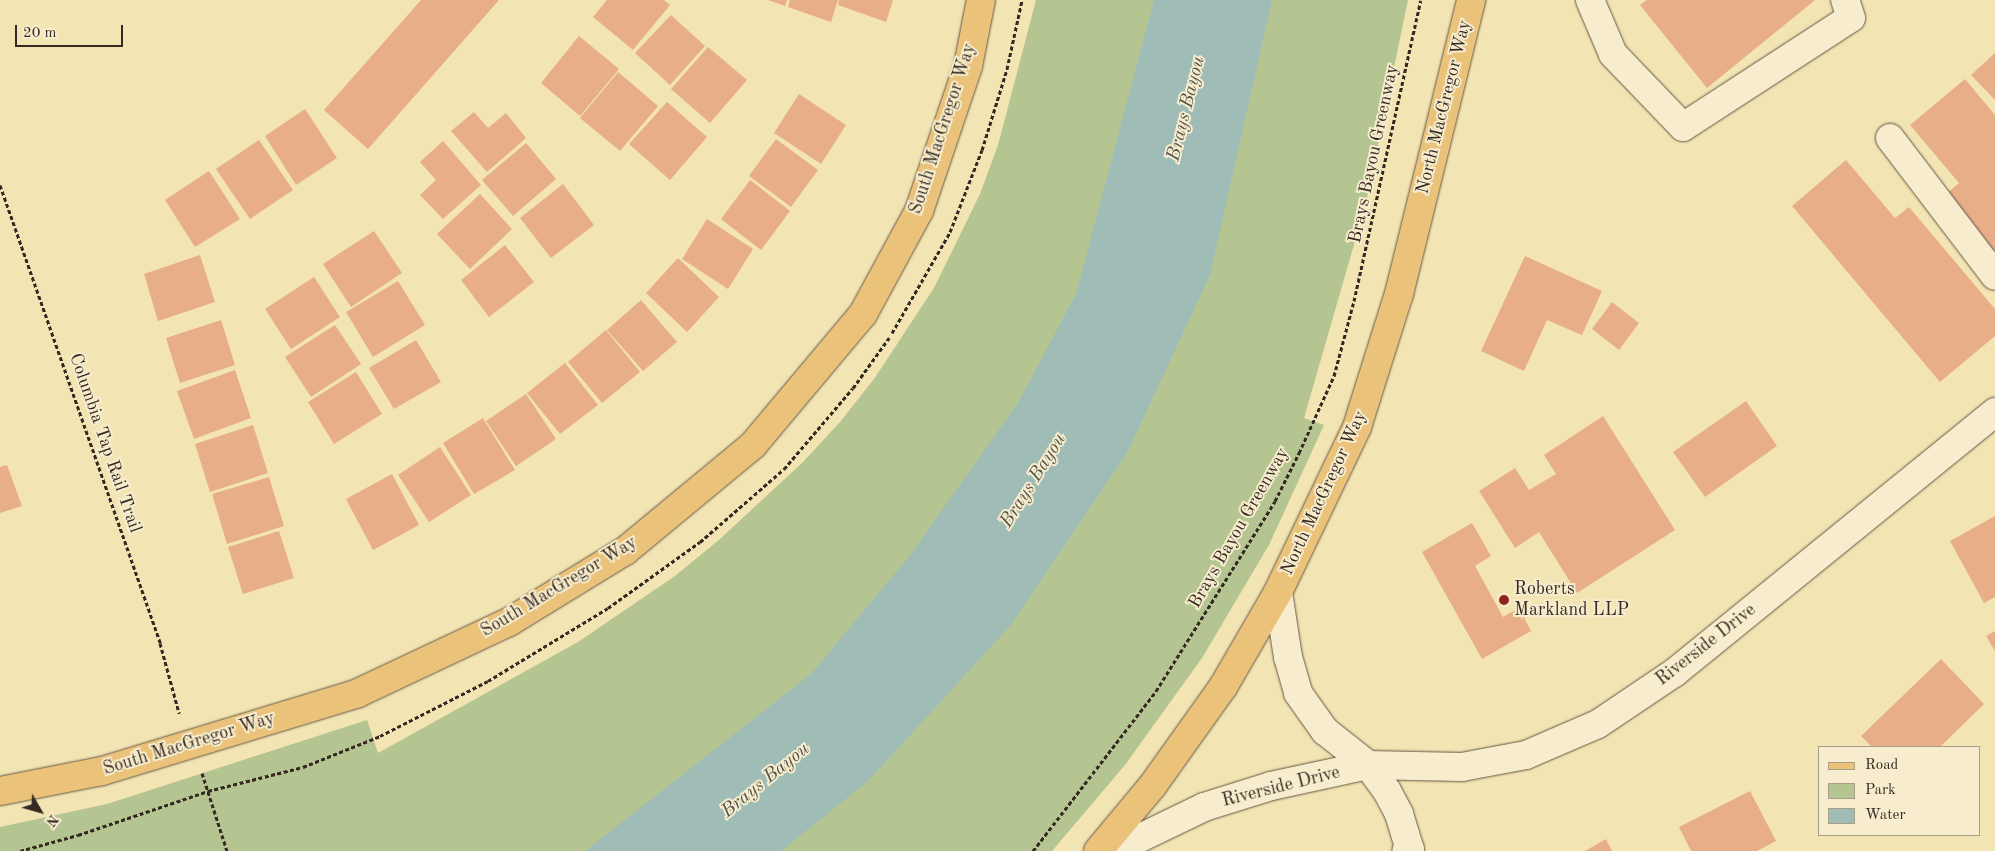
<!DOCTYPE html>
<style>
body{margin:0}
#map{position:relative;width:1995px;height:851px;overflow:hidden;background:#f3e4b3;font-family:"Old Standard TT",serif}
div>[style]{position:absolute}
.green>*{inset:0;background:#b4c591}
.water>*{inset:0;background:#a0bcb7}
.building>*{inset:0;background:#e8ae88}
.path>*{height:3px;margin-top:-1.5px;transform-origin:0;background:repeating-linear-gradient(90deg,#342820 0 4px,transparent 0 6.5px)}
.roads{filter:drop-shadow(0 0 1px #645745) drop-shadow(0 0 1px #645745)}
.minor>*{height:28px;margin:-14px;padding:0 14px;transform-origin:14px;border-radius:14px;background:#f7edce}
.major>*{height:28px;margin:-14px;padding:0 14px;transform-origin:14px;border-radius:14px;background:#eac27a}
.dots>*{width:14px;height:14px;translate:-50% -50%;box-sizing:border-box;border:2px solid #f7edce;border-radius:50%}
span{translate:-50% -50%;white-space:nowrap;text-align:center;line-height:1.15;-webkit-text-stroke:4px #f7edce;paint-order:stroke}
.street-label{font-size:18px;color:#342820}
.poi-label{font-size:18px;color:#342820}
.left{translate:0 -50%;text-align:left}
.water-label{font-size:19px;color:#54544d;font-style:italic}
.legend{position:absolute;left:1818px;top:746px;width:162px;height:90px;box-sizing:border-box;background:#f7edce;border:1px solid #a99e88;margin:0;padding:6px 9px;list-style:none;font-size:15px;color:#342820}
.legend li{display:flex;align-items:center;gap:10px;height:25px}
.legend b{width:25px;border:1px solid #a99e88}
.north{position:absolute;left:15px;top:786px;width:50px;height:50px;-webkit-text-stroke:4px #f7edce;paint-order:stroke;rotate:128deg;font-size:14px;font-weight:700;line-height:20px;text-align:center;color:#342820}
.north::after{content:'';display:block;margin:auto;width:18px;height:22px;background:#342820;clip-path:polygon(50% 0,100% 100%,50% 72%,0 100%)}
.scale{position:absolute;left:15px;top:25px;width:108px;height:22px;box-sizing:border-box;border:2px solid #342820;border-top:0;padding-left:6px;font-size:15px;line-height:18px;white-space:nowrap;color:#342820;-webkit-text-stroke:4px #f7edce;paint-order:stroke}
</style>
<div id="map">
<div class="green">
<i style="clip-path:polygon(1036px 0,1408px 0,1366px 203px,1304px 418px,1324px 425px,1269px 545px,1202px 658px,1125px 765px,1052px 851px,0 851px,0 827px,107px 804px,367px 720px,378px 753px,578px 642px,675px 576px,720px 539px,803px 462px,840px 422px,874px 379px,934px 288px,980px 194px,998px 145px)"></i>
</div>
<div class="water">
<i style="clip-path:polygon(1154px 0,1272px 0,1210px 275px,1127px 453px,1010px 626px,868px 781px,781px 851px,585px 851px,811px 674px,908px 558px,1018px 403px,1076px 294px)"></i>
</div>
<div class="building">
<i style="clip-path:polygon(421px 0,499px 0,368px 149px,324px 110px)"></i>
<i style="clip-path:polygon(607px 0,664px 0,670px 5px,633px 50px,593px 17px)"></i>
<i style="clip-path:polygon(768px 0,787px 0,785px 6px)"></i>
<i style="clip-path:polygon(790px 0,838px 0,831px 22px,788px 7px)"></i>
<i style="clip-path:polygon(839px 0,893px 0,886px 22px,838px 5px)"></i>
<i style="clip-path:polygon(1647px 0,1815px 0,1707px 88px,1640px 5px)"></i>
<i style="clip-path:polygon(671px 15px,705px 46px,670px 85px,635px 53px)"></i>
<i style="clip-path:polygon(579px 36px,619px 69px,580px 116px,541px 83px)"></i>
<i style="clip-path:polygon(708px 47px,747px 80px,710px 123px,671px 89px)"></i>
<i style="clip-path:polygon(1995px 53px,1995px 100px,1971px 75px)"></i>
<i style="clip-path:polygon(618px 72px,658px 106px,620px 151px,580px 118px)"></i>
<i style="clip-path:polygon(1965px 79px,1995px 115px,1995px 252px,1946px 194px,1959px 183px,1910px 125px)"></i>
<i style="clip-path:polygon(799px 94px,846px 125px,821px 164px,774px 133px)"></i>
<i style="clip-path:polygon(667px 102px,707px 137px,670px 180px,629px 144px)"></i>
<i style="clip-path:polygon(305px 109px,337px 158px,296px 185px,265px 136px)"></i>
<i style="clip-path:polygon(474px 112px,488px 128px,506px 113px,526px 138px,487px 172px,451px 131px)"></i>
<i style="clip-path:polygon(776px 139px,818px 170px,791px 207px,749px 176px)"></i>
<i style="clip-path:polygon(259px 140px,293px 190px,250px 219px,216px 169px)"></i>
<i style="clip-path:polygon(443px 141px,481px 185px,443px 219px,420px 195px,436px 180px,420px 162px)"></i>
<i style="clip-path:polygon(526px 143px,556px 179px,513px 216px,482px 180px)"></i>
<i style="clip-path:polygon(1846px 160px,1895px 218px,1909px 207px,1995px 309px,1995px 336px,1940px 382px,1792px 206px)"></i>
<i style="clip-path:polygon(209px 171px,240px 219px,195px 247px,165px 200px)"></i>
<i style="clip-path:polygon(750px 180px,790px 211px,761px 250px,721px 219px)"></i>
<i style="clip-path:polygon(563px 184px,594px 225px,551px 258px,520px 218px)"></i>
<i style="clip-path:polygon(480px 194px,512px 229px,470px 269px,437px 234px)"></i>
<i style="clip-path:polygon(707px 219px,753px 249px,728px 289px,682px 259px)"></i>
<i style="clip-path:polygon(374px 231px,402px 273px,351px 307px,323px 264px)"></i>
<i style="clip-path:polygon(505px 245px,534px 282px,489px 317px,461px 280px)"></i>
<i style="clip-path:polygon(200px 255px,215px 302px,158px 321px,144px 274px)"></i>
<i style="clip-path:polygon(1525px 256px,1602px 291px,1582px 335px,1547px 320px,1524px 371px,1481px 351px)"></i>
<i style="clip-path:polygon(678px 258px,719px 297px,687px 332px,646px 293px)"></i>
<i style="clip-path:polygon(314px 277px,340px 317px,291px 349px,265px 309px)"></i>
<i style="clip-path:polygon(398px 281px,425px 325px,373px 357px,346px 312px)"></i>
<i style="clip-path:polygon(641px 300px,677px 342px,643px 371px,607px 330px)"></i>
<i style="clip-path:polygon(1612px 302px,1639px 323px,1619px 350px,1592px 329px)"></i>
<i style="clip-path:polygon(221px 320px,235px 365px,180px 383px,166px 338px)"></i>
<i style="clip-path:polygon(335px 325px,361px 364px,311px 397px,285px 357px)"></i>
<i style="clip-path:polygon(606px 330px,640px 372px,602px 403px,568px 362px)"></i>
<i style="clip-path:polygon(416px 340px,441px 382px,394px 409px,369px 368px)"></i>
<i style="clip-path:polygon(565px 363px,598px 405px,560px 434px,527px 393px)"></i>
<i style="clip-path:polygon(235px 370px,251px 418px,194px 439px,177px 391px)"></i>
<i style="clip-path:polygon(356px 372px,382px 414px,334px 444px,308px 402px)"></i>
<i style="clip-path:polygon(526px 394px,556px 439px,516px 466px,486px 421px)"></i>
<i style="clip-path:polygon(1746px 401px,1777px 446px,1705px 497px,1673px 452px)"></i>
<i style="clip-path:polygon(1603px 416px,1675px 530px,1577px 593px,1539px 532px,1515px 548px,1479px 491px,1515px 468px,1529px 490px,1556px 474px,1544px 455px)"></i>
<i style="clip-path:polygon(483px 418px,515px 470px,474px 494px,443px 443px)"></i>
<i style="clip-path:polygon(253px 425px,268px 473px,210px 492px,195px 444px)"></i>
<i style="clip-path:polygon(440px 447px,471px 495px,429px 522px,398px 475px)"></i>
<i style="clip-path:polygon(7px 465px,22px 506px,0 513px,0 467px)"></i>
<i style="clip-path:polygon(392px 474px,419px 525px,373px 550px,346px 499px)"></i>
<i style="clip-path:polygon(269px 477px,284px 526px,227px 544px,212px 494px)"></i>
<i style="clip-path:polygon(1995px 516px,1995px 597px,1984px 603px,1950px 541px)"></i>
<i style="clip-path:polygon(1472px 523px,1491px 556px,1475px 566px,1503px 617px,1519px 608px,1531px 631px,1482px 659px,1422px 552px)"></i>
<i style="clip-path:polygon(279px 531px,294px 578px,243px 594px,228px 547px)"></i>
<i style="clip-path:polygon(1995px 631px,1995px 651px,1986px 636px)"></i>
<i style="clip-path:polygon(1941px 659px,1984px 704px,1940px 747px,1872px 747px,1861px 736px)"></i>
<i style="clip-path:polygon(1750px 791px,1776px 841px,1757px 851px,1691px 851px,1679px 827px)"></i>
<i style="clip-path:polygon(1606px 839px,1612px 851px,1585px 851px)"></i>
</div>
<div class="path">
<i style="left:0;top:185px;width:485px;rotate:70.7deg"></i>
<i style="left:160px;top:643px;width:73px;rotate:74.8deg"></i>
<i style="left:892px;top:333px;width:116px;rotate:-60.1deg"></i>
<i style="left:950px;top:232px;width:88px;rotate:-68.7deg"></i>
<i style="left:982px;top:150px;width:85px;rotate:-72.8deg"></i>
<i style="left:1007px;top:69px;width:71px;rotate:-77.7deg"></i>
<i style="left:202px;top:773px;width:82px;rotate:72.2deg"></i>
<i style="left:20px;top:851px;width:60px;rotate:-15.4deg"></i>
<i style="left:78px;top:835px;width:137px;rotate:-18.7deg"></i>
<i style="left:208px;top:791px;width:98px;rotate:-14.2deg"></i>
<i style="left:303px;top:767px;width:83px;rotate:-21.9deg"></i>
<i style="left:380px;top:736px;width:121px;rotate:-27deg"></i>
<i style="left:488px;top:681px;width:140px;rotate:-31.3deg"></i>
<i style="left:608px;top:608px;width:113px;rotate:-35.7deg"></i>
<i style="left:700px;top:542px;width:111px;rotate:-41deg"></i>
<i style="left:784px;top:469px;width:106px;rotate:-49.6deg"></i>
<i style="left:853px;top:388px;width:62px;rotate:-54.2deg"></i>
<i style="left:1033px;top:851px;width:202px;rotate:-52.4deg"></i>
<i style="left:1156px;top:691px;width:224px;rotate:-57.9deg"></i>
<i style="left:1275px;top:501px;width:54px;rotate:-63.4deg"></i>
<i style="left:1299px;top:453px;width:85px;rotate:-65.6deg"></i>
<i style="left:1334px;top:376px;width:78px;rotate:-75.1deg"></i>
<i style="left:1354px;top:301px;width:308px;rotate:-77.5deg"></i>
</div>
<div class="roads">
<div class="minor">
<i style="left:1590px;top:0;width:59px;rotate:66.9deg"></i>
<i style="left:1613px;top:54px;width:101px;rotate:46.2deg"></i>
<i style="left:1683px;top:127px;width:200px;rotate:-33deg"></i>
<i style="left:1851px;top:18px;width:19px;rotate:-108deg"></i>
<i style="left:1890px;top:138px;width:173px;rotate:52.7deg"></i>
<i style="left:1278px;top:592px;width:66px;rotate:81.3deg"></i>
<i style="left:1288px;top:657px;width:37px;rotate:74deg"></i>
<i style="left:1298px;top:693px;width:47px;rotate:54.6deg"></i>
<i style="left:1325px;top:731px;width:55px;rotate:38.3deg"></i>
<i style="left:1368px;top:765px;width:32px;rotate:54deg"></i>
<i style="left:1387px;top:791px;width:26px;rotate:62deg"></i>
<i style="left:1399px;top:814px;width:37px;rotate:73deg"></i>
<i style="left:1410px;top:849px;width:4px;rotate:153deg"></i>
<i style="left:1113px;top:851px;width:101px;rotate:-25.8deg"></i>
<i style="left:1204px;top:807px;width:70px;rotate:-17.4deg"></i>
<i style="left:1271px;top:786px;width:99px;rotate:-12.2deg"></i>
<i style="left:1368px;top:765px;width:94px;rotate:1.2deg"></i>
<i style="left:1462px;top:767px;width:65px;rotate:-10.6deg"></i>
<i style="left:1526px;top:755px;width:78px;rotate:-23.3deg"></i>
<i style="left:1598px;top:724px;width:92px;rotate:-33.9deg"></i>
<i style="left:1674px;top:673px;width:414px;rotate:-39.1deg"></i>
</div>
<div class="major">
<i style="left:0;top:791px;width:104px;rotate:-11.1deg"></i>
<i style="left:102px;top:771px;width:268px;rotate:-16.9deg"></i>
<i style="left:358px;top:693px;width:167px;rotate:-25.2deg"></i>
<i style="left:509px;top:622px;width:136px;rotate:-31.5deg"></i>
<i style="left:625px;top:551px;width:166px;rotate:-39.6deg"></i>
<i style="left:753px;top:445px;width:171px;rotate:-50deg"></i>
<i style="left:863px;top:314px;width:117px;rotate:-61.5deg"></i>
<i style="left:919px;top:211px;width:153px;rotate:-71.3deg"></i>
<i style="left:968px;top:66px;width:67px;rotate:-78.9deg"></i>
<i style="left:1098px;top:851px;width:86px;rotate:-50.2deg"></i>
<i style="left:1153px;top:785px;width:120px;rotate:-54.5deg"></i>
<i style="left:1223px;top:687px;width:110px;rotate:-59.9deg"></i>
<i style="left:1278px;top:592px;width:183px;rotate:-64.4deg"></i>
<i style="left:1357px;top:427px;width:139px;rotate:-72.5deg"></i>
<i style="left:1399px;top:294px;width:303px;rotate:-76.2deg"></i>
</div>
</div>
<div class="dots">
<i style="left:1504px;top:600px;background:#8f2418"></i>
</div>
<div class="street-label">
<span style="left:1444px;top:107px;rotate:-76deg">North MacGregor Way</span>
<span style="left:943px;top:129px;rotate:-72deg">South MacGregor Way</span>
<span style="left:1374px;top:154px;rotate:-78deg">Brays Bayou Greenway</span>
<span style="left:105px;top:443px;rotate:71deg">Columbia Tap Rail Trail</span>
<span style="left:1324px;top:493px;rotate:-65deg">North MacGregor Way</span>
<span style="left:1239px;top:528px;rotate:-60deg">Brays Bayou Greenway</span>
<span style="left:559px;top:587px;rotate:-31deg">South MacGregor Way</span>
<span style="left:1706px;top:645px;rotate:-38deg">Riverside Drive</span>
<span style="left:189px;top:744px;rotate:-17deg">South MacGregor Way</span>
<span style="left:1281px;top:787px;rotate:-14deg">Riverside Drive</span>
</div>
<div class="poi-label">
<span class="left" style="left:1514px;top:600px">Roberts<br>Markland LLP</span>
</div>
<div class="water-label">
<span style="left:1187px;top:109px;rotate:-76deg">Brays Bayou</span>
<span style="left:1034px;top:481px;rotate:-58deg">Brays Bayou</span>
<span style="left:766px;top:781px;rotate:-39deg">Brays Bayou</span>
</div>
<ul class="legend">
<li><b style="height:6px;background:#eac27a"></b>Road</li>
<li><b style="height:14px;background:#b4c591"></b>Park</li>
<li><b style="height:14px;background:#a0bcb7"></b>Water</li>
</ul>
<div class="north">N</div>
<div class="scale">20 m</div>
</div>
